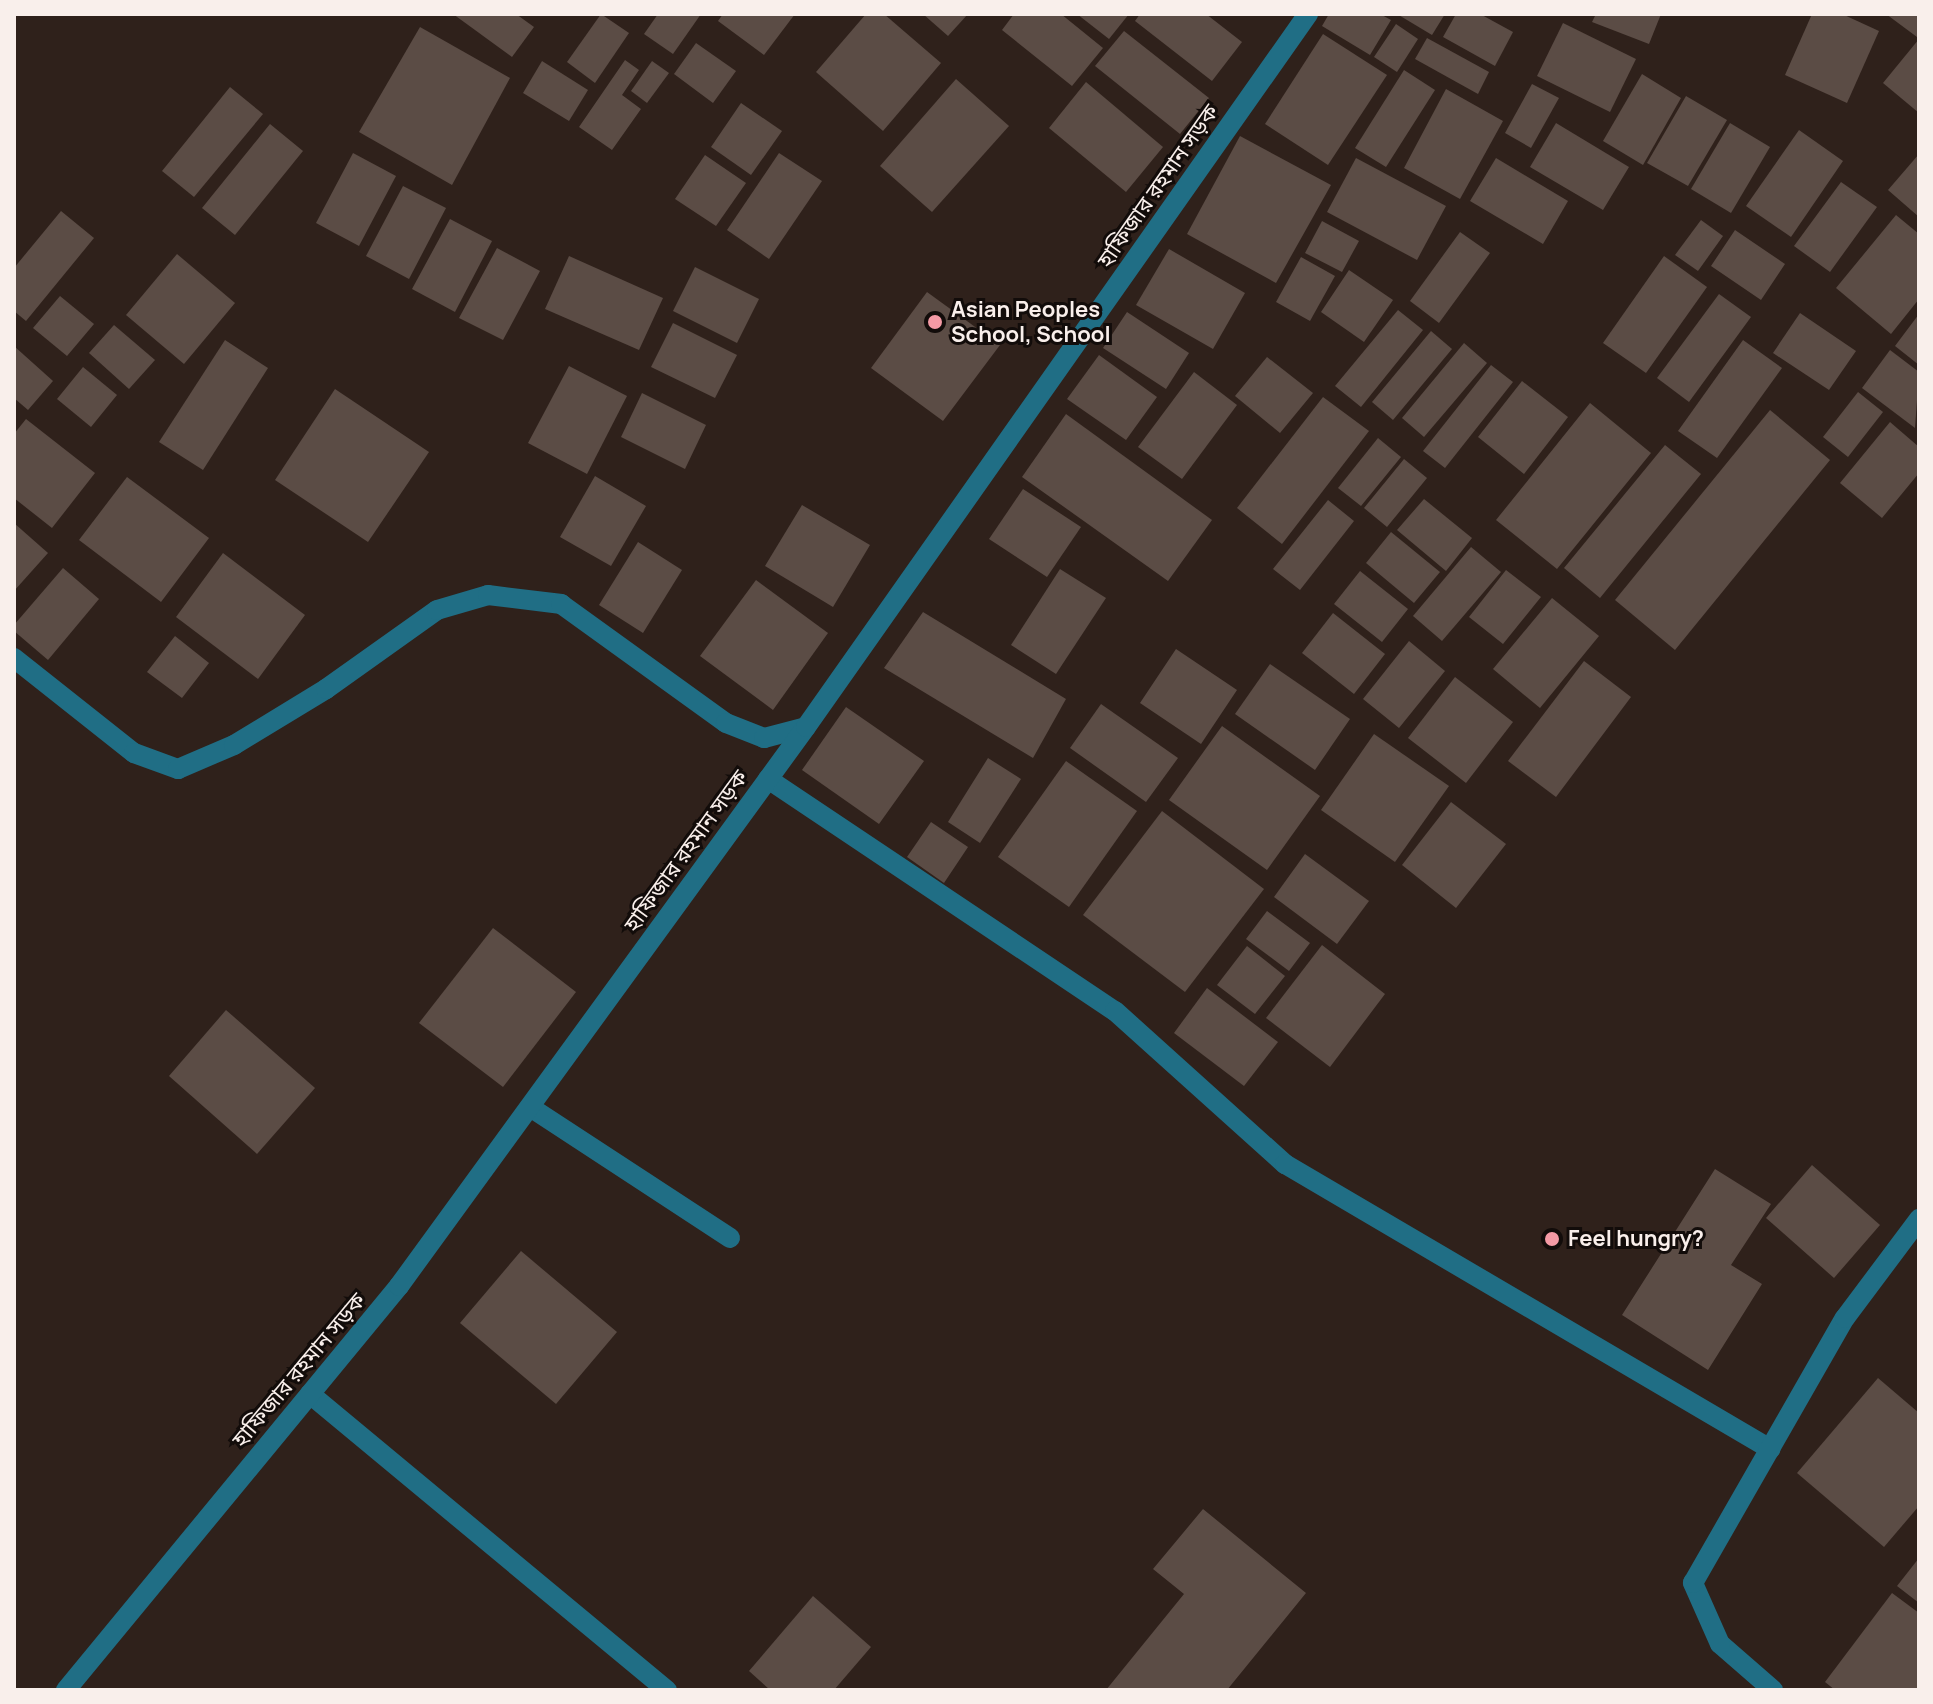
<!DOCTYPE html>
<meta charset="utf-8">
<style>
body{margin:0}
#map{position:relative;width:1933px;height:1704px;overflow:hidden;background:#2f211b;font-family:Manrope,"Noto Sans Bengali",sans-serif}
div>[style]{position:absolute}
.building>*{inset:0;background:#5b4c45}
.minor>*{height:20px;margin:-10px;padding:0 10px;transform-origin:10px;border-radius:10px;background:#206e85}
.dots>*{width:22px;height:22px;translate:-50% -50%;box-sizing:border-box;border:4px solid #120c0a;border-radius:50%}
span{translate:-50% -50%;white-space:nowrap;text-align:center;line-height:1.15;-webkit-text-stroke:6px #120c0a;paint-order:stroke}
.street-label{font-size:22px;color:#f9efeb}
.poi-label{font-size:22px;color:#f9efeb;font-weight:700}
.left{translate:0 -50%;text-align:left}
.frame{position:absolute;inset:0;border:16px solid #f9efeb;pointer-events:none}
</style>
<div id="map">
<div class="building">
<div style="clip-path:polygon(453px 14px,516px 14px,534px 27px,512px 57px)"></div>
<div style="clip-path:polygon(601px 14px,629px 33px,595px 83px,567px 62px)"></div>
<div style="clip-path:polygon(658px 14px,701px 14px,673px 54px,644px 34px)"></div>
<div style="clip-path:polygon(723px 14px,795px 14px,764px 55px,718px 21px)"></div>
<div style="clip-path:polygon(866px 14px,884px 14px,941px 63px,883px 131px,816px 72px)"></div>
<div style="clip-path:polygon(923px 14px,968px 14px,948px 36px)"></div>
<div style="clip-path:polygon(1014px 14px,1061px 14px,1103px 48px,1072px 86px,1002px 30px)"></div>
<div style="clip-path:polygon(1077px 14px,1129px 14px,1109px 39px)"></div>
<div style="clip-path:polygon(1140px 14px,1206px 14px,1242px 42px,1212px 81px,1135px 21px)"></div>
<div style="clip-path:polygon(1329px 14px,1380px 14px,1391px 20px,1370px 55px,1322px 26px)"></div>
<div style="clip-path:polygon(1397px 14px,1445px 14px,1432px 35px)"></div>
<div style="clip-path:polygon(1456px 14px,1480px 14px,1513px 32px,1495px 66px,1443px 37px)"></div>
<div style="clip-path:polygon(1596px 14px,1661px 14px,1649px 44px,1592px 22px)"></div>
<div style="clip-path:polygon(1812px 14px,1842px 14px,1879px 31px,1847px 103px,1785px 75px)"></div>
<div style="clip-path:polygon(1886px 14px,1919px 14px,1919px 34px,1917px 37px)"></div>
<div style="clip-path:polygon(1563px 23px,1636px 59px,1610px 112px,1537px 76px)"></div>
<div style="clip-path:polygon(1396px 24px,1418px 39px,1397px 72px,1374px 57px)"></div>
<div style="clip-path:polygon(420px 27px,510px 78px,452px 185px,359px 132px)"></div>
<div style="clip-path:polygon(1124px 31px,1209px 98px,1180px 134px,1095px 66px)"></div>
<div style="clip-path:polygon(1323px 34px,1387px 75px,1328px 165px,1265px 124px)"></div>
<div style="clip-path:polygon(1427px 38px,1489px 72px,1478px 94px,1415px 59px)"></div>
<div style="clip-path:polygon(1919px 39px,1919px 113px,1883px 83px)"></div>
<div style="clip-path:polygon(696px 43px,736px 71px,713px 103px,674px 74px)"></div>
<div style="clip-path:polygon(625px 60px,639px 70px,622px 95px,641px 109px,612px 150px,579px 127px)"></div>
<div style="clip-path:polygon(542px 61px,588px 90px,569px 121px,523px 93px)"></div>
<div style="clip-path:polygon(652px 61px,669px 73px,647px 103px,631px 91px)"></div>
<div style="clip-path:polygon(1404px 70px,1435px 90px,1386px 167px,1355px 148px)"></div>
<div style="clip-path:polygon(1642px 74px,1681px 98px,1643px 165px,1603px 141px)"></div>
<div style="clip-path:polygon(956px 79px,1009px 126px,932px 212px,880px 166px)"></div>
<div style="clip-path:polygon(1086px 82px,1163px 147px,1126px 192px,1049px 128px)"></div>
<div style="clip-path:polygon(1532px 84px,1559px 98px,1531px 148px,1505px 133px)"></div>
<div style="clip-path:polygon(230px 87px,263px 114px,194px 197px,162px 171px)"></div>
<div style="clip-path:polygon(1446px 89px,1503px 121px,1460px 199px,1404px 168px)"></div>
<div style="clip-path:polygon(1686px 96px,1727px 120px,1688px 186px,1647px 163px)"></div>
<div style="clip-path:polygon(741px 103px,782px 131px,751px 175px,711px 147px)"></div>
<div style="clip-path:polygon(1556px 123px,1629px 167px,1603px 210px,1530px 167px)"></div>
<div style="clip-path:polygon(1730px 123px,1770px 147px,1731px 213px,1691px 189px)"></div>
<div style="clip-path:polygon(270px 124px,303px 151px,235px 235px,202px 208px)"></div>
<div style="clip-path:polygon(1799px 130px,1843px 161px,1791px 237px,1746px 206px)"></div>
<div style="clip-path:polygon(1240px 136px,1331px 185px,1276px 283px,1187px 234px)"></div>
<div style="clip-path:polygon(353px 153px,396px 176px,359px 246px,316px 223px)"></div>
<div style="clip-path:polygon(779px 153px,822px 181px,769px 259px,727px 230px)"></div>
<div style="clip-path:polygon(1919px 154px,1919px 217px,1888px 190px)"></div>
<div style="clip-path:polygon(705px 155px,746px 183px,716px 226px,675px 199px)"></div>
<div style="clip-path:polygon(1356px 158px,1446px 206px,1417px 260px,1327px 212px)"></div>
<div style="clip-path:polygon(1496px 158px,1568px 201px,1543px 244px,1470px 201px)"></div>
<div style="clip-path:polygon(1841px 182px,1877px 207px,1830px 272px,1794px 246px)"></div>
<div style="clip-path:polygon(403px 186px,446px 208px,409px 279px,366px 256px)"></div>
<div style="clip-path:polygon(61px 211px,94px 238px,26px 321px,14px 311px,14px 268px)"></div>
<div style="clip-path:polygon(1896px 215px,1919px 234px,1919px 299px,1891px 334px,1836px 288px)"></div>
<div style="clip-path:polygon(450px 219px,492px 241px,455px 312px,412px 289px)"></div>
<div style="clip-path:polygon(1701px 220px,1723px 236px,1698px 271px,1675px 255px)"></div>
<div style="clip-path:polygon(1322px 221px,1359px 241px,1342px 272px,1305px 253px)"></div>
<div style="clip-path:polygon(1735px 230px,1785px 264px,1761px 300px,1711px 266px)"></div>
<div style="clip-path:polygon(1460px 232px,1490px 253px,1439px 323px,1410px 301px)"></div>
<div style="clip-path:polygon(497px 248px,540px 271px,503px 340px,459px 318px)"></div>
<div style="clip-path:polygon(1169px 249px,1245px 293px,1213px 349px,1136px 305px)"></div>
<div style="clip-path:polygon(177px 254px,235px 303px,184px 364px,126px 315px)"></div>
<div style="clip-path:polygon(569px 256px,663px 298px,639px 350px,545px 309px)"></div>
<div style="clip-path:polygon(1664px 256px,1707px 287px,1646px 373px,1603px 343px)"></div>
<div style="clip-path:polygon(1301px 257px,1335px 276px,1310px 321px,1276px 302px)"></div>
<div style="clip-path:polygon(695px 267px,759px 299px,737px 343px,673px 311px)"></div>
<div style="clip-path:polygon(1349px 270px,1393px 300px,1364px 342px,1321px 312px)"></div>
<div style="clip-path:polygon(927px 292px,1000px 345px,943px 421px,871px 368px)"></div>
<div style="clip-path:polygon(1719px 294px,1751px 317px,1689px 402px,1657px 378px)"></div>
<div style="clip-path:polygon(60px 296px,94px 324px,67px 356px,33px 328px)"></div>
<div style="clip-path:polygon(1398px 310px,1423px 330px,1361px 407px,1335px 386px)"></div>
<div style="clip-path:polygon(1127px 312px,1189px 353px,1166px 389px,1103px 348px)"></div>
<div style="clip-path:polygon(1800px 313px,1856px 351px,1829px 390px,1773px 353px)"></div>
<div style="clip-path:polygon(1919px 314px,1919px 365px,1895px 346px)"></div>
<div style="clip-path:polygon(673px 323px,737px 355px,715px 398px,651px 367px)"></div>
<div style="clip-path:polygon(114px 325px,155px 360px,129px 389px,89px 353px)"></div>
<div style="clip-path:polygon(1431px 331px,1452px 349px,1393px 420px,1372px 402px)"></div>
<div style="clip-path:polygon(225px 340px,268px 368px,203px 470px,159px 442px)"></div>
<div style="clip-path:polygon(1743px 340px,1782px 368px,1717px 458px,1678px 431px)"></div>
<div style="clip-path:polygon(1464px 343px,1487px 363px,1424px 437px,1402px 418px)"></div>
<div style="clip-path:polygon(14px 346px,53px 381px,28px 410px,14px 398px)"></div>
<div style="clip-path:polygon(1890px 350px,1919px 372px,1915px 428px,1862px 388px)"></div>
<div style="clip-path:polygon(1099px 355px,1157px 397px,1126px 440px,1067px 399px)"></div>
<div style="clip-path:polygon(1267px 357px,1313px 393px,1280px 433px,1235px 396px)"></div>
<div style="clip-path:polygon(1491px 365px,1513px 382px,1445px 468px,1423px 451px)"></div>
<div style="clip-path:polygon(569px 366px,627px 396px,587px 474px,528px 443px)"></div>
<div style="clip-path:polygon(83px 367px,117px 395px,91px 427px,57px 399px)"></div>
<div style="clip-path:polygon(1194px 372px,1237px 405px,1182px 479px,1138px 447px)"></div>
<div style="clip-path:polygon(1522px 381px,1568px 417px,1524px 474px,1478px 437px)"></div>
<div style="clip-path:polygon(335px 389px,429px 452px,368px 542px,275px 480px)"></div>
<div style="clip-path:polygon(1858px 392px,1883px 412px,1848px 457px,1823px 437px)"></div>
<div style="clip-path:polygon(642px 393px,706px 425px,685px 469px,621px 437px)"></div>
<div style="clip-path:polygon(1323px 397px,1369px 431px,1282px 544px,1237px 508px)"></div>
<div style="clip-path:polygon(1590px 403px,1651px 453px,1557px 569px,1496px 520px)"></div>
<div style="clip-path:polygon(1770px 410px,1830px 460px,1675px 650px,1615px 600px)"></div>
<div style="clip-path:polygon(1066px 414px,1212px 520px,1168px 581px,1022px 477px)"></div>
<div style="clip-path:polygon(26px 419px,95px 473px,52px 528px,14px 498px,14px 434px)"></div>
<div style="clip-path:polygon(1890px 422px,1919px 447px,1919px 473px,1882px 518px,1840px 483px)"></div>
<div style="clip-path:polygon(1378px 438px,1401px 457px,1361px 506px,1338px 488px)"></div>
<div style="clip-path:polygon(1665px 445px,1701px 474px,1600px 598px,1564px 568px)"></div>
<div style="clip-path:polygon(1404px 459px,1427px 478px,1387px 527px,1364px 508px)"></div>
<div style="clip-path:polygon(595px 476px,646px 506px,611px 566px,560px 537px)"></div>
<div style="clip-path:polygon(127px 477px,209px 538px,161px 602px,79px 540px)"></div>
<div style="clip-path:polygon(1023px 489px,1081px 527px,1047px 577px,989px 539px)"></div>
<div style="clip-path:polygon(1424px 499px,1472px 538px,1446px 571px,1397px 530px)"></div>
<div style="clip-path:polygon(1328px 500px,1354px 521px,1300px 590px,1273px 569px)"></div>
<div style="clip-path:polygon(802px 505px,870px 545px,833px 607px,765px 566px)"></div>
<div style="clip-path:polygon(14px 523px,48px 553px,14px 591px)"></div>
<div style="clip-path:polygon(1391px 532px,1440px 572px,1414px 603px,1366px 563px)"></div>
<div style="clip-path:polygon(638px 542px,682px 570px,643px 633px,599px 605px)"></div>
<div style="clip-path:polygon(1471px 547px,1501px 572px,1442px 641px,1413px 616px)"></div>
<div style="clip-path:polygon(223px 553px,305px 615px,258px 679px,176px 617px)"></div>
<div style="clip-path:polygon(63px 568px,99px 599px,48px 660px,14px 631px,14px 625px)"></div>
<div style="clip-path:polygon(1060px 569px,1106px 598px,1056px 674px,1011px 645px)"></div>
<div style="clip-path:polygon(1506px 570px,1541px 597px,1503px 644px,1469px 617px)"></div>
<div style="clip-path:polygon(1360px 571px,1408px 609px,1382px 642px,1334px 604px)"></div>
<div style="clip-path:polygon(756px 580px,828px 633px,773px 710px,700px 656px)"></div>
<div style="clip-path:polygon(1552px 598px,1599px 636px,1540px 708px,1493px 669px)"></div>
<div style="clip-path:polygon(923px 612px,1066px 699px,1033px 758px,884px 668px)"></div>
<div style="clip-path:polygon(1333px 613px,1385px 654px,1354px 694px,1302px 653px)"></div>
<div style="clip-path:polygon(175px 636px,209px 663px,182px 698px,147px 672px)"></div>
<div style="clip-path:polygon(1409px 641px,1445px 671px,1399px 728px,1363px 699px)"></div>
<div style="clip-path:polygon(1176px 649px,1237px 690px,1201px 744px,1140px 703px)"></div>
<div style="clip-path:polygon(1584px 661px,1631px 697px,1556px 797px,1508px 761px)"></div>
<div style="clip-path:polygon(1270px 664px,1350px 719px,1315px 770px,1235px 714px)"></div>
<div style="clip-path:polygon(1455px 677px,1513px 722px,1466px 783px,1408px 738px)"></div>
<div style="clip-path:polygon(1101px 704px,1178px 758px,1146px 802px,1070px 748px)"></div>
<div style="clip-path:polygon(846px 707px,924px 761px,879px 824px,802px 770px)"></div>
<div style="clip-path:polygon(1222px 726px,1320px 796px,1267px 870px,1169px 800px)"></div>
<div style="clip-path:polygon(1374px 734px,1449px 786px,1395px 862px,1321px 810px)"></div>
<div style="clip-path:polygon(988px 758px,1021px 779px,980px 843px,948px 822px)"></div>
<div style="clip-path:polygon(1066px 761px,1137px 811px,1069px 907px,998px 857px)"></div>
<div style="clip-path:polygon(1451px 802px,1506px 844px,1456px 908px,1402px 865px)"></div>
<div style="clip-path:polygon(1162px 811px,1264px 889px,1185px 992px,1083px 915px)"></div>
<div style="clip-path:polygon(931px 822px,968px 847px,944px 883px,907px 857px)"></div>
<div style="clip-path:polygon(1305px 854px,1369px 901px,1337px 944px,1274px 897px)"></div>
<div style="clip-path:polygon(1267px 911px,1310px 943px,1289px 971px,1246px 939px)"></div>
<div style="clip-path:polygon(493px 928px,576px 992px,503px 1087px,419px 1023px)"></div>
<div style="clip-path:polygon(1322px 945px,1385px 994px,1330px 1067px,1266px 1018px)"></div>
<div style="clip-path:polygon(1247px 946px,1285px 976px,1255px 1014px,1217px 985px)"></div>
<div style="clip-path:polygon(1207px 988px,1278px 1042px,1244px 1086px,1174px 1033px)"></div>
<div style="clip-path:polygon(226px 1010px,315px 1088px,257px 1154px,169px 1076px)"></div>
<div style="clip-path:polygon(1812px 1165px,1880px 1225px,1834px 1278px,1766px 1218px)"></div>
<div style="clip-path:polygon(1715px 1169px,1771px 1204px,1731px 1265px,1762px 1284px,1708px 1370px,1622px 1315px)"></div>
<div style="clip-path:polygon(521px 1251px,617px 1332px,556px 1404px,460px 1323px)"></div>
<div style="clip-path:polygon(1878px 1378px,1919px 1413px,1919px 1506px,1884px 1547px,1797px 1473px)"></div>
<div style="clip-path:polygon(1203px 1509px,1306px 1593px,1227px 1690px,1106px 1690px,1184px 1594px,1153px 1569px)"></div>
<div style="clip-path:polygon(1919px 1558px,1919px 1603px,1897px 1586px)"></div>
<div style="clip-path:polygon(1892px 1593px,1919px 1613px,1919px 1690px,1835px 1690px,1825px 1682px)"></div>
<div style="clip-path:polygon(813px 1596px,871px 1647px,834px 1690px,770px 1690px,749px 1671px)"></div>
</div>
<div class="minor">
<div style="left:14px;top:658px;width:153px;rotate:38.4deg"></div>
<div style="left:134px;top:753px;width:47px;rotate:20deg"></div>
<div style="left:178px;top:769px;width:61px;rotate:-23.2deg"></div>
<div style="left:234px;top:745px;width:108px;rotate:-31.3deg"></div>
<div style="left:326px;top:689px;width:136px;rotate:-35.4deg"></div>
<div style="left:437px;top:610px;width:53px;rotate:-16.4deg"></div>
<div style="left:488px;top:595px;width:74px;rotate:7deg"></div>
<div style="left:561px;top:604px;width:203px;rotate:35.8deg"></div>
<div style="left:726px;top:723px;width:41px;rotate:21.5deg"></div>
<div style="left:764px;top:738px;width:43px;rotate:-14.7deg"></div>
<div style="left:768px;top:779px;width:417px;rotate:33.8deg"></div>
<div style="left:1115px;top:1011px;width:229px;rotate:42deg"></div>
<div style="left:1285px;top:1164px;width:563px;rotate:30.44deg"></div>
<div style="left:530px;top:1107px;width:239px;rotate:33.2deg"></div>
<div style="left:310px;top:1394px;width:464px;rotate:39.7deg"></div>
<div style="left:66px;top:1690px;width:524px;rotate:-50.5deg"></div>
<div style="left:399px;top:1286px;width:691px;rotate:-53.94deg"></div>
<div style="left:806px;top:727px;width:872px;rotate:-54.85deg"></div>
<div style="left:1773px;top:1690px;width:70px;rotate:-139deg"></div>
<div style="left:1720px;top:1644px;width:67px;rotate:-113.9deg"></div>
<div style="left:1693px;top:1583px;width:305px;rotate:-60.2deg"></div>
<div style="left:1845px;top:1318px;width:124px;rotate:-53.2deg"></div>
</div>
<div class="dots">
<div style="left:935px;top:322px;background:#f49aa5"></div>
<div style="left:1552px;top:1239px;background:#f49aa5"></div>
</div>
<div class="street-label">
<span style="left:1158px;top:186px;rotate:-55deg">হাফিজার রহমান সড়ক</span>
<span style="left:686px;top:851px;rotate:-54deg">হাফিজার রহমান সড়ক</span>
<span style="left:299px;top:1370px;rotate:-50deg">হাফিজার রহমান সড়ক</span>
</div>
<div class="poi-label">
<span class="left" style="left:951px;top:322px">Asian Peoples<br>School, School</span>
<span class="left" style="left:1568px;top:1239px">Feel hungry?</span>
</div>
<div class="frame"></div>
</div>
